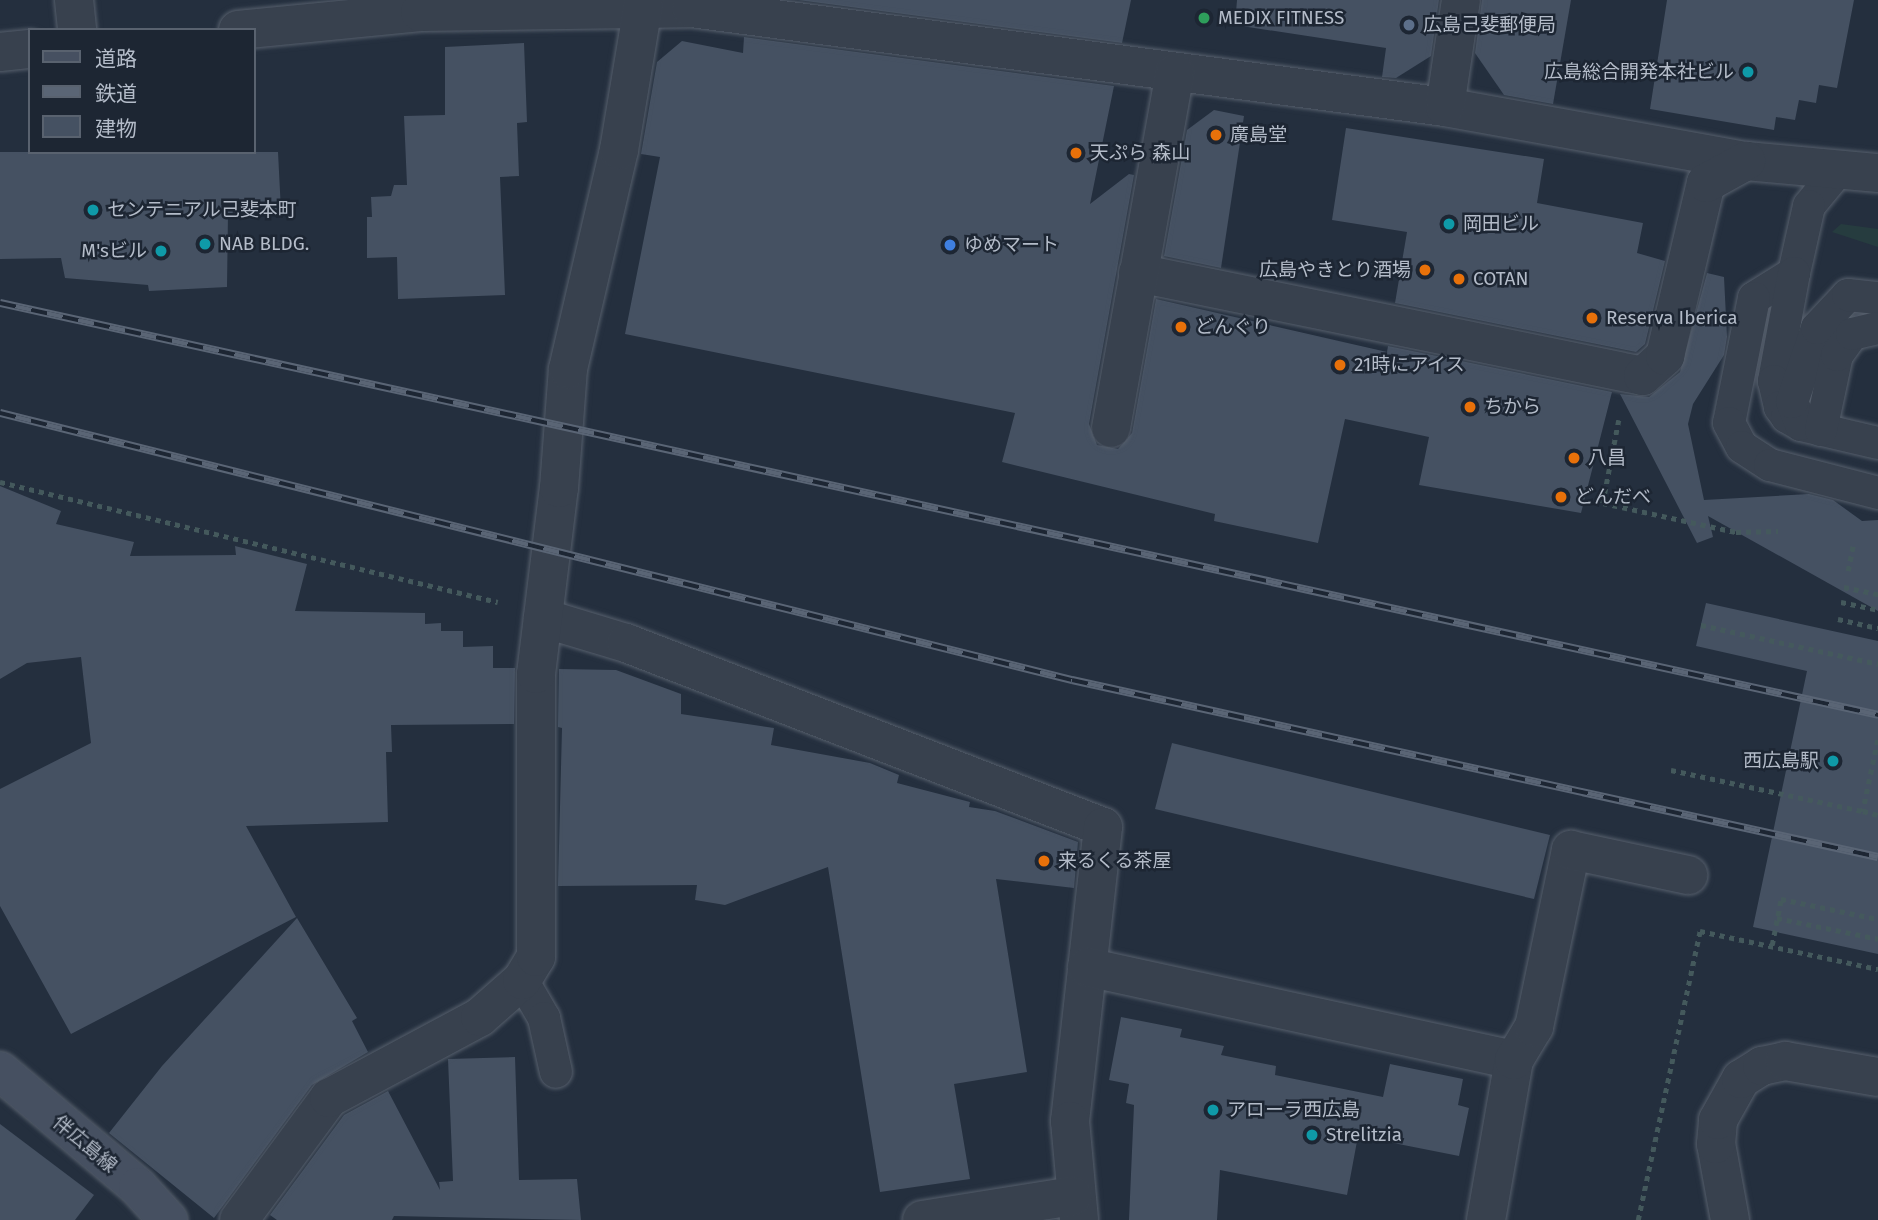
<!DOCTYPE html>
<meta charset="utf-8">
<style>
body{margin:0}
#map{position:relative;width:1878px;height:1220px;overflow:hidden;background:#242f3e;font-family:"Fira Sans","Noto Sans JP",sans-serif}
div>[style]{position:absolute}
.green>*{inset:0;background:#263c3f}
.building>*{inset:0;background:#455162}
.path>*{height:4.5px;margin-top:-2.25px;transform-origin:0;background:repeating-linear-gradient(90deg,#44595c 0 5px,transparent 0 10px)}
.roads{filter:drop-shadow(0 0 2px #565f6c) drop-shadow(0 0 2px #565f6c)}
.lane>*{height:32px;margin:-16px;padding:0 16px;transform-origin:16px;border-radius:16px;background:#38414e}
.street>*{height:38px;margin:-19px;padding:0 19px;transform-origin:19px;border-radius:19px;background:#38414e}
.secondary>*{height:38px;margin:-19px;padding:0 19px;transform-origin:19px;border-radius:19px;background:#465061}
.rail>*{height:8px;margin-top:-4px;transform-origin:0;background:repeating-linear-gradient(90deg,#1d2633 0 16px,#5a6575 0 32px);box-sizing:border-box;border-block:2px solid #5a6575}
.dots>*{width:19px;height:19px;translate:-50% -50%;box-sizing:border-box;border:4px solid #1d2633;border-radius:50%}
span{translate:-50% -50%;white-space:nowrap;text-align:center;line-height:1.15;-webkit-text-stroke:5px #1d2633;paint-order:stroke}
.poi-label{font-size:19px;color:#b4bcc9}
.left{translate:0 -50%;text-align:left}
.right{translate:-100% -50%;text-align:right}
.street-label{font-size:19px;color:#b4bcc9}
.legend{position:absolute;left:28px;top:28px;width:228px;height:126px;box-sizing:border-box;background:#1d2633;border:2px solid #59626f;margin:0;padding:9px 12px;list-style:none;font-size:21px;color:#b4bcc9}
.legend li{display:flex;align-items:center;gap:14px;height:35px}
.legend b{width:35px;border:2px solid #59626f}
</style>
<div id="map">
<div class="green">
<div style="clip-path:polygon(1841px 224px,1878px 229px,1878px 247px,1832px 232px)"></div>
</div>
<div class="building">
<div style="clip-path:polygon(798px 0,1131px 0,1122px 43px)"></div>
<div style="clip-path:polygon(1237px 0,1439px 0,1431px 56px,1396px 78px,1382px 77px,1386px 48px,1235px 25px)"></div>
<div style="clip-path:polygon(1482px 0,1571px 0,1553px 104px,1504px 95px,1475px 53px)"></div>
<div style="clip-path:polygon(1667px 0,1854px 0,1837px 88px,1819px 85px,1816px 103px,1799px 100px,1795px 120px,1776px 117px,1774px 130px,1650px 109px)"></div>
<div style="clip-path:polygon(744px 37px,1114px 86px,1090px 204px,1129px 174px,1134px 175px,1089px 424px,1097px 445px,1118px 449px,1132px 433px,1156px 299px,1387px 352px,1388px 346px,1612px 392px,1581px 513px,1419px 485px,1429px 437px,1345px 419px,1318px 543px,1214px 521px,1215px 514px,1002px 462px,1015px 413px,625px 334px,660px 157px,641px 154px,657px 62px,682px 41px,743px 53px)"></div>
<div style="clip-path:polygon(524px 43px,527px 122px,517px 123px,519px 176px,500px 177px,505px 295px,398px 299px,397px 257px,367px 258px,367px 217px,372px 217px,371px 197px,391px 196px,394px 185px,407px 185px,404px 116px,445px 115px,445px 47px)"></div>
<div style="clip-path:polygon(1214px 110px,1244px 116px,1221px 268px,1164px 256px,1187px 130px)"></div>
<div style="clip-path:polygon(1346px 128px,1544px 159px,1537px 203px,1643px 223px,1637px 253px,1665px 261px,1645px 344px,1636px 352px,1395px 303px,1407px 232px,1332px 220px)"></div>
<div style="clip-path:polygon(0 152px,278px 152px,281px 211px,228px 214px,227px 287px,149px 291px,148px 285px,65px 278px,61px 258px,0 259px)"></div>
<div style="clip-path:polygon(1707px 273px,1724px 277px,1727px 337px,1724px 355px,1693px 404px,1688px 424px,1704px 500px,1809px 494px,1833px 500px,1862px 521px,1878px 520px,1878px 611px,1708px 516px,1713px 537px,1697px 543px,1620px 394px,1649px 397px,1680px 372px)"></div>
<div style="clip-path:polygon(0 486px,61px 511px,56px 524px,134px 542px,130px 556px,236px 555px,235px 546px,307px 564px,295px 611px,425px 613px,425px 624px,441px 623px,441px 631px,463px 631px,463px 647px,493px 646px,493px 668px,515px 668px,514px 724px,391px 725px,392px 752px,386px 752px,388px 822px,246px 826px,296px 917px,71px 1034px,0 906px,0 789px,91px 743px,81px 657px,27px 663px,0 679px)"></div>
<div style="clip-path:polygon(1706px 603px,1878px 641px,1878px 954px,1753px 927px,1807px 671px,1696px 646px)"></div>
<div style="clip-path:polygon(559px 669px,616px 670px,681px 694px,681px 714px,774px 728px,771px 745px,870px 763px,899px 775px,897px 783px,970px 802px,969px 807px,995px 811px,1078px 842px,1074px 888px,996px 879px,1027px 1072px,954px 1084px,970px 1179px,880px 1192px,828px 867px,725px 905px,695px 900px,697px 885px,558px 886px,562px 728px,558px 727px)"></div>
<div style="clip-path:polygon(1172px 743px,1550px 835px,1534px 899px,1155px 809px)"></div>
<div style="clip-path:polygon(297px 918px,357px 1018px,352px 1021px,368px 1052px,312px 1085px,214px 1218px,109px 1133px,162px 1066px)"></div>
<div style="clip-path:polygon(1121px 1017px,1182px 1029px,1180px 1037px,1224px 1046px,1221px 1055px,1276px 1066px,1275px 1075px,1383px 1097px,1390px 1064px,1463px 1079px,1458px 1105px,1469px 1108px,1459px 1156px,1358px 1136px,1347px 1195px,1220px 1170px,1217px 1220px,1129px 1220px,1134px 1105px,1126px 1103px,1129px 1084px,1109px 1080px)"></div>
<div style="clip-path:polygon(515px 1057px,519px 1180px,577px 1179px,581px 1220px,394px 1216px,392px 1220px,277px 1220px,270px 1215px,344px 1115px,388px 1091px,440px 1190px,439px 1182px,453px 1181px,448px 1059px)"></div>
<div style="clip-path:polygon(0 1124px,94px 1195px,75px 1220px,0 1220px)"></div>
</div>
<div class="path">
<div style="left:1619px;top:420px;width:85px;rotate:100.9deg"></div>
<div style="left:1603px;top:503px;width:136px;rotate:12.3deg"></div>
<div style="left:1736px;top:532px;width:42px;rotate:-1.4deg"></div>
<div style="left:0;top:482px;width:512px;rotate:13.55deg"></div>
<div style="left:1848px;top:571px;width:25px;rotate:-79deg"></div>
<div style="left:1844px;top:587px;width:35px;rotate:12deg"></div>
<div style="left:1841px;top:602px;width:38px;rotate:12deg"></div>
<div style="left:1838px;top:619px;width:41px;rotate:12.7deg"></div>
<div style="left:1701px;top:625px;width:181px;rotate:12.4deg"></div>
<div style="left:1878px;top:740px;width:73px;rotate:101.9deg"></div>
<div style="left:1863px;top:811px;width:16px;rotate:15deg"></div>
<div style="left:1671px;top:770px;width:196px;rotate:12.1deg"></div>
<div style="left:1777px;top:918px;width:103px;rotate:11.7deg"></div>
<div style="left:1772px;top:945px;width:47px;rotate:-78.9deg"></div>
<div style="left:1781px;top:899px;width:99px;rotate:11.7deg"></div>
<div style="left:1638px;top:1220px;width:296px;rotate:-77.9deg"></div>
<div style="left:1700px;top:931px;width:182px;rotate:12.1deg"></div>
</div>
<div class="roads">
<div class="lane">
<div style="left:1841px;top:167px;width:50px;rotate:129.4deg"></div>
<div style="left:1809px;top:206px;width:69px;rotate:102.6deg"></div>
<div style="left:1794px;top:273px;width:47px;rotate:148deg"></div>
<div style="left:1754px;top:298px;width:127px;rotate:101.3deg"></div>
<div style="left:1729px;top:423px;width:27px;rotate:62deg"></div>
<div style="left:1742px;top:447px;width:33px;rotate:33deg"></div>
<div style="left:1770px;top:465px;width:112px;rotate:14.5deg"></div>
<div style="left:1794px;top:273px;width:110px;rotate:100.5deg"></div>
<div style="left:1774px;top:381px;width:27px;rotate:77deg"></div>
<div style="left:1780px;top:407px;width:12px;rotate:55deg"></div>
<div style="left:1787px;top:417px;width:16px;rotate:30deg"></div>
<div style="left:1801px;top:425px;width:79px;rotate:13.2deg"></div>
<div style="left:1801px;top:424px;width:24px;rotate:-112deg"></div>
<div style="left:1792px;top:402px;width:78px;rotate:-71.3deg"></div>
<div style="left:1817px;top:328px;width:45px;rotate:-46.8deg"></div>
<div style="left:1848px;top:295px;width:30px;rotate:6deg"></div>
<div style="left:1821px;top:430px;width:77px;rotate:-78deg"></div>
<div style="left:1837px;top:355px;width:26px;rotate:-54deg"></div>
<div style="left:1852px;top:334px;width:27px;rotate:-13deg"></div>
<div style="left:522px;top:980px;width:44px;rotate:59.9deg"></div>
<div style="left:544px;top:1018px;width:55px;rotate:77.5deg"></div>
</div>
<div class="street">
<div style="left:74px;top:0;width:30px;rotate:84deg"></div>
<div style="left:238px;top:30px;width:183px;rotate:-5.6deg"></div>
<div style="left:420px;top:12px;width:271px;rotate:-0.8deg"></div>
<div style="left:691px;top:8px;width:760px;rotate:7.48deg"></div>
<div style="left:1445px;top:107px;width:306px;rotate:10.2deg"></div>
<div style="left:1746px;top:161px;width:133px;rotate:5.2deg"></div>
<div style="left:0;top:52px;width:30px;rotate:-6deg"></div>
<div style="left:1445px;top:107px;width:108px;rotate:-81.5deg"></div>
<div style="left:1138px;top:273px;width:515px;rotate:11.53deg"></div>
<div style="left:1643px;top:376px;width:30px;rotate:-42deg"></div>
<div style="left:1665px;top:356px;width:178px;rotate:-76.7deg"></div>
<div style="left:1706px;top:183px;width:46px;rotate:-28.8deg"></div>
<div style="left:1111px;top:428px;width:361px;rotate:-79.8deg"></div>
<div style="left:543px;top:618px;width:87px;rotate:16.8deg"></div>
<div style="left:626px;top:643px;width:511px;rotate:21.09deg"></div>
<div style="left:1103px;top:827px;width:296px;rotate:96.4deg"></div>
<div style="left:1070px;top:1121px;width:99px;rotate:84.8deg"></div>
<div style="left:1087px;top:967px;width:437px;rotate:12.3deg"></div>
<div style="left:239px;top:1220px;width:152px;rotate:-53.6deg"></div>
<div style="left:329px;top:1098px;width:171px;rotate:-28.2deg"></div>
<div style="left:480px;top:1017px;width:56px;rotate:-41.4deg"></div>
<div style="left:522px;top:980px;width:27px;rotate:-59deg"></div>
<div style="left:536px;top:957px;width:283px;rotate:-90deg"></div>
<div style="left:536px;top:674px;width:187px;rotate:-83deg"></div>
<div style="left:559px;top:488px;width:119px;rotate:-85.7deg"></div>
<div style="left:568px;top:369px;width:225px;rotate:-76.9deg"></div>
<div style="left:619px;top:150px;width:152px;rotate:-80.5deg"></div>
<div style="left:922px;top:1220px;width:153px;rotate:-9deg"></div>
<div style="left:1486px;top:1220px;width:162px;rotate:-80.1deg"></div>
<div style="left:1514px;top:1060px;width:39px;rotate:-59deg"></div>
<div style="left:1534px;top:1027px;width:181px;rotate:-78.2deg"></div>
<div style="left:1571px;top:850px;width:120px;rotate:12.1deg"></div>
<div style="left:1730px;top:1220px;width:77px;rotate:-100.4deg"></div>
<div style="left:1716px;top:1144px;width:24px;rotate:-85deg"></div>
<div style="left:1718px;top:1120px;width:47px;rotate:-60.7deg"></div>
<div style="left:1741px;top:1079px;width:25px;rotate:-32deg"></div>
<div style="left:1762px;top:1066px;width:24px;rotate:-12deg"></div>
<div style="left:1785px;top:1061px;width:94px;rotate:9.8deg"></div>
</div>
<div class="secondary">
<div style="left:0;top:1071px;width:180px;rotate:40deg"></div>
<div style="left:138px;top:1187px;width:45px;rotate:47.7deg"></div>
</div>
</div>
<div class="rail">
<div style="left:0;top:303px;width:1923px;rotate:12.37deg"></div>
<div style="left:0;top:413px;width:1105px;rotate:13.99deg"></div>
<div style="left:1072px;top:680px;width:825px;rotate:12.39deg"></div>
</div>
<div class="dots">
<div style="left:1204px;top:18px;background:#2e9e5b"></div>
<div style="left:1409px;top:25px;background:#5c6f8a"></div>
<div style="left:1748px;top:72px;background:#0f9aa8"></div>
<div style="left:1216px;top:135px;background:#e8710a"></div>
<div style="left:1076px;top:153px;background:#e8710a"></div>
<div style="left:93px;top:210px;background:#0f9aa8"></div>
<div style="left:1449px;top:224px;background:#0f9aa8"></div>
<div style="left:205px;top:244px;background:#0f9aa8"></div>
<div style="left:950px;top:245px;background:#3f7fe0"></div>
<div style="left:161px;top:251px;background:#0f9aa8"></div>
<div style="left:1425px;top:270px;background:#e8710a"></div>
<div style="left:1459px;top:279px;background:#e8710a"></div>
<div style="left:1592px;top:318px;background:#e8710a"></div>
<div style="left:1181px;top:327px;background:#e8710a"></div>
<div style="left:1340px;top:365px;background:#e8710a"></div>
<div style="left:1470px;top:407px;background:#e8710a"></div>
<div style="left:1574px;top:458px;background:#e8710a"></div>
<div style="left:1561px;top:497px;background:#e8710a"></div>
<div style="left:1833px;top:761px;background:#0f9aa8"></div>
<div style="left:1044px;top:861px;background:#e8710a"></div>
<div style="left:1213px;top:1110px;background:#0f9aa8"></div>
<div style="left:1312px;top:1135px;background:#0f9aa8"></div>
</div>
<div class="poi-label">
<span class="left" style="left:1218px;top:18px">MEDIX FITNESS</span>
<span class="left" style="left:1423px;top:25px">広島己斐郵便局</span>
<span class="right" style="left:1734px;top:72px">広島総合開発本社ビル</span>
<span class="left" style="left:1230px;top:135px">廣島堂</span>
<span class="left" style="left:1090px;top:153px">天ぷら 森山</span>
<span class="left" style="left:107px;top:210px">センテニアル己斐本町</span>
<span class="left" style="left:1463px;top:224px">岡田ビル</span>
<span class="left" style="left:219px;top:244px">NAB BLDG.</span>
<span class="left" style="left:964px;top:245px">ゆめマート</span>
<span class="right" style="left:147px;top:251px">M'sビル</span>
<span class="right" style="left:1411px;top:270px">広島やきとり酒場</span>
<span class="left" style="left:1473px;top:279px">COTAN</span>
<span class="left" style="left:1606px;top:318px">Reserva Iberica</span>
<span class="left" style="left:1195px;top:327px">どんぐり</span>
<span class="left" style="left:1354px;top:365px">21時にアイス</span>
<span class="left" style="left:1484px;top:407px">ちから</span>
<span class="left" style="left:1588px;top:458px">八昌</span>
<span class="left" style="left:1575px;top:497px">どんだべ</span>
<span class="right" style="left:1819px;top:761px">西広島駅</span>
<span class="left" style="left:1058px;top:861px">来るくる茶屋</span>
<span class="left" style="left:1227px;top:1110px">アローラ西広島</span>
<span class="left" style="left:1326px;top:1135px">Strelitzia</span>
</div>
<div class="street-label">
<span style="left:85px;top:1144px;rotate:40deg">伴広島線</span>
</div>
<ul class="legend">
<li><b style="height:9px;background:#465061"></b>道路</li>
<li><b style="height:9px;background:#5a6575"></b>鉄道</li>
<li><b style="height:19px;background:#455162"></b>建物</li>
</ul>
</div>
